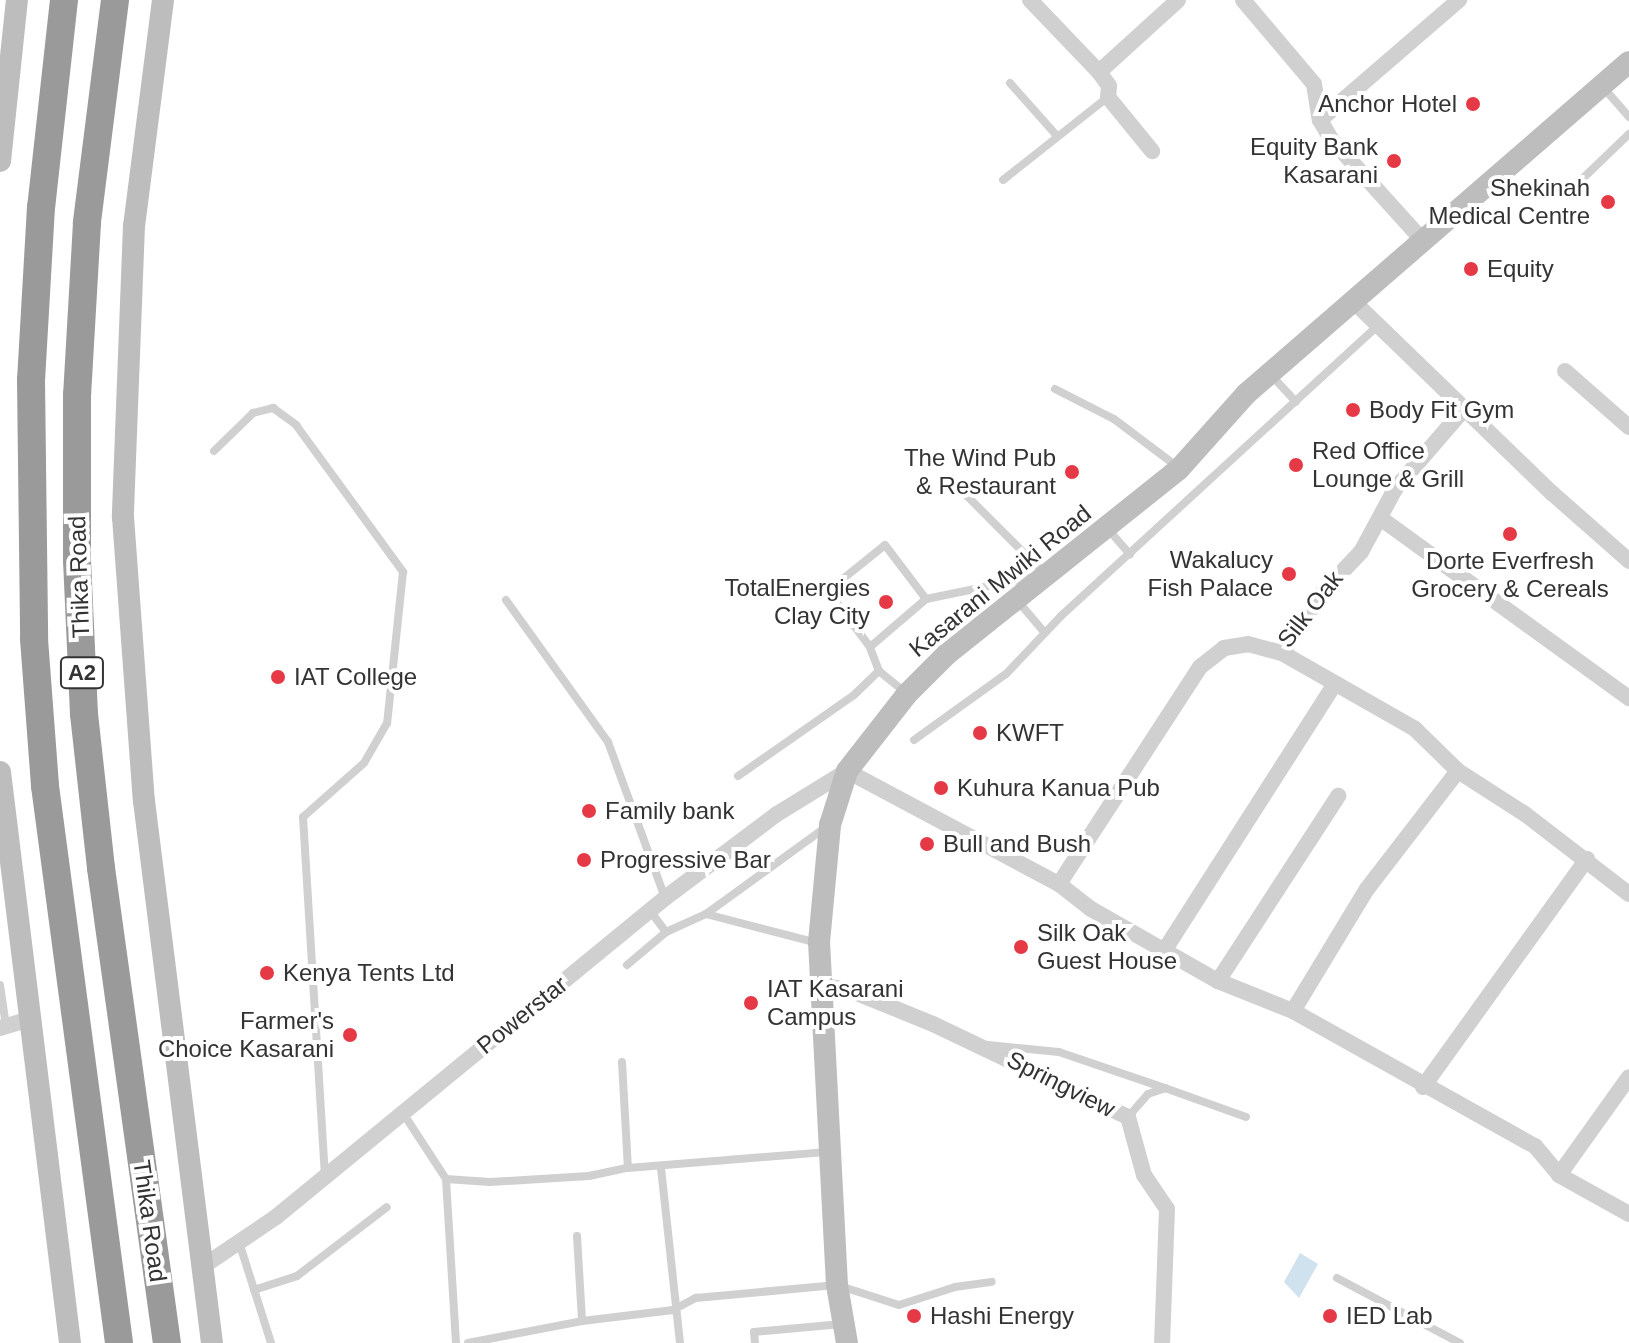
<!DOCTYPE html>
<style>
body{margin:0}
#map{position:relative;width:1629px;height:1343px;overflow:hidden;background:#fff;font-family:Helvetica,sans-serif}
div>[style]{position:absolute}
.water>*{inset:0;background:#cfe2ee}
.lane>*{height:8px;margin:-4px;padding:0 4px;transform-origin:4px;border-radius:4px;background:#d0d0d0}
.street>*{height:16px;margin:-8px;padding:0 8px;transform-origin:8px;border-radius:8px;background:#d0d0d0}
.secondary>*{height:22px;margin:-11px;padding:0 11px;transform-origin:11px;border-radius:11px;background:#bdbdbd}
.highway>*{height:28px;margin:-14px;padding:0 14px;transform-origin:14px;border-radius:14px;background:#9a9a9a}
.dots>*{width:22px;height:22px;translate:-50% -50%;box-sizing:border-box;border:4px solid #fff;border-radius:50%}
span{translate:-50% -50%;white-space:nowrap;text-align:center;line-height:1.15;-webkit-text-stroke:8px #fff;paint-order:stroke}
.shield-label span{padding:2px 6px;background:#fff;border:2px solid;border-radius:6px;-webkit-text-stroke-width:0}
.shield-label{font-size:22px;color:#333;font-weight:700}
.poi-label{font-size:24px;color:#333}
.right{translate:-100% -50%;text-align:right}
.left{translate:0 -50%;text-align:left}
.street-label{font-size:24px;color:#333}
</style>
<div id="map">
<div class="water">
<div style="clip-path:polygon(1300px 1253px,1318px 1264px,1299px 1298px,1284px 1282px)"></div>
</div>
<div class="lane">
<div style="left:1010px;top:83px;width:71px;rotate:48.4deg"></div>
<div style="left:1602px;top:86px;width:41px;rotate:48.9deg"></div>
<div style="left:1003px;top:180px;width:134px;rotate:-38.3deg"></div>
<div style="left:1575px;top:186px;width:75px;rotate:-43.9deg"></div>
<div style="left:1270px;top:374px;width:38px;rotate:47deg"></div>
<div style="left:1055px;top:389px;width:66px;rotate:27deg"></div>
<div style="left:1114px;top:419px;width:81px;rotate:37deg"></div>
<div style="left:214px;top:451px;width:54px;rotate:-44.3deg"></div>
<div style="left:253px;top:413px;width:21px;rotate:-14deg"></div>
<div style="left:273px;top:408px;width:29px;rotate:36deg"></div>
<div style="left:296px;top:425px;width:182px;rotate:53.9deg"></div>
<div style="left:403px;top:572px;width:152px;rotate:96deg"></div>
<div style="left:387px;top:723px;width:46px;rotate:119.9deg"></div>
<div style="left:364px;top:763px;width:81px;rotate:138.5deg"></div>
<div style="left:303px;top:817px;width:359px;rotate:86.5deg"></div>
<div style="left:950px;top:479px;width:136px;rotate:45deg"></div>
<div style="left:1107px;top:528px;width:35px;rotate:49deg"></div>
<div style="left:506px;top:600px;width:175px;rotate:54.3deg"></div>
<div style="left:608px;top:742px;width:166px;rotate:69.9deg"></div>
<div style="left:1017px;top:600px;width:43px;rotate:49.7deg"></div>
<div style="left:870px;top:647px;width:74px;rotate:-40.6deg"></div>
<div style="left:926px;top:599px;width:109px;rotate:-11.6deg"></div>
<div style="left:906px;top:693px;width:35px;rotate:-141deg"></div>
<div style="left:879px;top:671px;width:26px;rotate:-111deg"></div>
<div style="left:870px;top:647px;width:70px;rotate:-126.9deg"></div>
<div style="left:828px;top:591px;width:73px;rotate:-38.9deg"></div>
<div style="left:885px;top:545px;width:68px;rotate:52.8deg"></div>
<div style="left:914px;top:740px;width:113px;rotate:-35.7deg"></div>
<div style="left:1006px;top:674px;width:80px;rotate:-46.5deg"></div>
<div style="left:1061px;top:616px;width:430px;rotate:-42.5deg"></div>
<div style="left:738px;top:776px;width:141px;rotate:-34.9deg"></div>
<div style="left:854px;top:695px;width:35px;rotate:-44deg"></div>
<div style="left:706px;top:914px;width:115px;rotate:14.6deg"></div>
<div style="left:666px;top:932px;width:44px;rotate:-24.2deg"></div>
<div style="left:706px;top:914px;width:147px;rotate:-35.9deg"></div>
<div style="left:627px;top:965px;width:51px;rotate:-40.2deg"></div>
<div style="left:666px;top:932px;width:26px;rotate:-127deg"></div>
<div style="left:0;top:985px;width:41px;rotate:81.7deg"></div>
<div style="left:988px;top:1045px;width:71px;rotate:5.6deg"></div>
<div style="left:1059px;top:1052px;width:112px;rotate:18.8deg"></div>
<div style="left:622px;top:1062px;width:106px;rotate:86.8deg"></div>
<div style="left:403px;top:1113px;width:79px;rotate:56.9deg"></div>
<div style="left:1128px;top:1117px;width:30px;rotate:-49deg"></div>
<div style="left:1148px;top:1094px;width:18px;rotate:-19deg"></div>
<div style="left:1165px;top:1088px;width:86px;rotate:19.7deg"></div>
<div style="left:661px;top:1168px;width:176px;rotate:83.8deg"></div>
<div style="left:577px;top:1236px;width:85px;rotate:86.6deg"></div>
<div style="left:582px;top:1321px;width:92px;rotate:-6.9deg"></div>
<div style="left:673px;top:1310px;width:26px;rotate:-28deg"></div>
<div style="left:696px;top:1298px;width:142px;rotate:-5.3deg"></div>
<div style="left:837px;top:1285px;width:65px;rotate:17.9deg"></div>
<div style="left:899px;top:1305px;width:59px;rotate:-17.8deg"></div>
<div style="left:955px;top:1287px;width:37px;rotate:-8deg"></div>
<div style="left:239px;top:1242px;width:106px;rotate:72.4deg"></div>
<div style="left:1337px;top:1278px;width:139px;rotate:27.9deg"></div>
<div style="left:254px;top:1290px;width:45px;rotate:-18deg"></div>
<div style="left:297px;top:1276px;width:113px;rotate:-37.5deg"></div>
<div style="left:456px;top:1343px;width:164px;rotate:-93.5deg"></div>
<div style="left:446px;top:1179px;width:44px;rotate:3.9deg"></div>
<div style="left:490px;top:1182px;width:99px;rotate:-3.5deg"></div>
<div style="left:589px;top:1176px;width:40px;rotate:-12deg"></div>
<div style="left:628px;top:1168px;width:201px;rotate:-4.6deg"></div>
<div style="left:468px;top:1343px;width:116px;rotate:-10.9deg"></div>
<div style="left:755px;top:1343px;width:11px;rotate:-95deg"></div>
<div style="left:754px;top:1332px;width:88px;rotate:-5.2deg"></div>
</div>
<div class="street">
<div style="left:1030px;top:0;width:100px;rotate:46.2deg"></div>
<div style="left:1099px;top:72px;width:17px;rotate:54deg"></div>
<div style="left:1109px;top:86px;width:11px;rotate:95deg"></div>
<div style="left:1108px;top:97px;width:70px;rotate:50.8deg"></div>
<div style="left:1243px;top:0;width:110px;rotate:49.8deg"></div>
<div style="left:1314px;top:84px;width:36px;rotate:81deg"></div>
<div style="left:1320px;top:120px;width:22px;rotate:60deg"></div>
<div style="left:1331px;top:139px;width:139px;rotate:47.9deg"></div>
<div style="left:1099px;top:72px;width:107px;rotate:-42.3deg"></div>
<div style="left:1320px;top:120px;width:184px;rotate:-40.8deg"></div>
<div style="left:1353px;top:301px;width:277px;rotate:44deg"></div>
<div style="left:1552px;top:493px;width:103px;rotate:41.4deg"></div>
<div style="left:1565px;top:371px;width:85px;rotate:41.2deg"></div>
<div style="left:1383px;top:520px;width:304px;rotate:35.9deg"></div>
<div style="left:1282px;top:653px;width:153px;rotate:29.7deg"></div>
<div style="left:1415px;top:729px;width:60px;rotate:44.3deg"></div>
<div style="left:1458px;top:771px;width:80px;rotate:32.7deg"></div>
<div style="left:1525px;top:814px;width:131px;rotate:37.6deg"></div>
<div style="left:1059px;top:884px;width:259px;rotate:-57deg"></div>
<div style="left:1200px;top:667px;width:31px;rotate:-38deg"></div>
<div style="left:1224px;top:648px;width:24px;rotate:-9deg"></div>
<div style="left:1248px;top:644px;width:35px;rotate:15deg"></div>
<div style="left:1282px;top:653px;width:73px;rotate:-56.1deg"></div>
<div style="left:1323px;top:592px;width:55px;rotate:-46.5deg"></div>
<div style="left:1361px;top:552px;width:72px;rotate:-61.6deg"></div>
<div style="left:1395px;top:489px;width:106px;rotate:-49.2deg"></div>
<div style="left:1164px;top:951px;width:313px;rotate:-57.4deg"></div>
<div style="left:1218px;top:981px;width:221px;rotate:-57deg"></div>
<div style="left:819px;top:985px;width:34px;rotate:10deg"></div>
<div style="left:852px;top:991px;width:87px;rotate:22.2deg"></div>
<div style="left:933px;top:1024px;width:216px;rotate:25.5deg"></div>
<div style="left:1128px;top:1117px;width:60px;rotate:74.6deg"></div>
<div style="left:1144px;top:1175px;width:41px;rotate:55.9deg"></div>
<div style="left:1167px;top:1209px;width:134px;rotate:92.1deg"></div>
<div style="left:1293px;top:1011px;width:143px;rotate:-58.8deg"></div>
<div style="left:1367px;top:889px;width:149px;rotate:-52.4deg"></div>
<div style="left:0;top:1028px;width:28px;rotate:-17deg"></div>
<div style="left:1423px;top:1087px;width:281px;rotate:-54.3deg"></div>
<div style="left:1559px;top:1175px;width:120px;rotate:-54.5deg"></div>
<div style="left:202px;top:1267px;width:89px;rotate:-34deg"></div>
<div style="left:276px;top:1217px;width:503px;rotate:-39.35deg"></div>
<div style="left:665px;top:898px;width:140px;rotate:-36.9deg"></div>
<div style="left:777px;top:814px;width:82px;rotate:-31.6deg"></div>
<div style="left:847px;top:771px;width:240px;rotate:28.1deg"></div>
<div style="left:1059px;top:884px;width:41px;rotate:38deg"></div>
<div style="left:1091px;top:909px;width:146px;rotate:29.6deg"></div>
<div style="left:1218px;top:981px;width:81px;rotate:21.8deg"></div>
<div style="left:1293px;top:1011px;width:277px;rotate:29.2deg"></div>
<div style="left:1535px;top:1146px;width:38px;rotate:50deg"></div>
<div style="left:1559px;top:1175px;width:80px;rotate:29.1deg"></div>
</div>
<div class="secondary">
<div style="left:163px;top:0;width:227px;rotate:97.3deg"></div>
<div style="left:134px;top:225px;width:292px;rotate:92.2deg"></div>
<div style="left:123px;top:517px;width:285px;rotate:85.8deg"></div>
<div style="left:144px;top:801px;width:546px;rotate:82.85deg"></div>
<div style="left:0;top:161px;width:162px;rotate:-84deg"></div>
<div style="left:0;top:772px;width:575px;rotate:83.01deg"></div>
<div style="left:847px;top:1343px;width:59px;rotate:-99.8deg"></div>
<div style="left:837px;top:1285px;width:343px;rotate:-93deg"></div>
<div style="left:819px;top:942px;width:118px;rotate:-84.6deg"></div>
<div style="left:830px;top:825px;width:57px;rotate:-72.5deg"></div>
<div style="left:847px;top:771px;width:98px;rotate:-52.1deg"></div>
<div style="left:907px;top:694px;width:55px;rotate:-45deg"></div>
<div style="left:946px;top:655px;width:298px;rotate:-38.6deg"></div>
<div style="left:1179px;top:469px;width:101px;rotate:-48.2deg"></div>
<div style="left:1246px;top:394px;width:507px;rotate:-40.92deg"></div>
</div>
<div class="highway">
<div style="left:64px;top:0;width:208px;rotate:96.3deg"></div>
<div style="left:41px;top:207px;width:173px;rotate:93.3deg"></div>
<div style="left:31px;top:380px;width:259px;rotate:89.3deg"></div>
<div style="left:34px;top:639px;width:147px;rotate:85.7deg"></div>
<div style="left:45px;top:786px;width:562px;rotate:82.43deg"></div>
<div style="left:115px;top:0;width:225px;rotate:97.2deg"></div>
<div style="left:87px;top:223px;width:172px;rotate:93.3deg"></div>
<div style="left:77px;top:395px;width:165px;rotate:90deg"></div>
<div style="left:77px;top:560px;width:154px;rotate:87.4deg"></div>
<div style="left:84px;top:714px;width:155px;rotate:83.7deg"></div>
<div style="left:101px;top:868px;width:480px;rotate:82.1deg"></div>
</div>
<div class="dots">
<div style="left:1473px;top:104px;background:#e63946"></div>
<div style="left:1394px;top:161px;background:#e63946"></div>
<div style="left:1608px;top:202px;background:#e63946"></div>
<div style="left:1471px;top:269px;background:#e63946"></div>
<div style="left:1353px;top:410px;background:#e63946"></div>
<div style="left:1296px;top:465px;background:#e63946"></div>
<div style="left:1072px;top:472px;background:#e63946"></div>
<div style="left:1510px;top:534px;background:#e63946"></div>
<div style="left:1289px;top:574px;background:#e63946"></div>
<div style="left:886px;top:602px;background:#e63946"></div>
<div style="left:278px;top:677px;background:#e63946"></div>
<div style="left:980px;top:733px;background:#e63946"></div>
<div style="left:941px;top:788px;background:#e63946"></div>
<div style="left:589px;top:811px;background:#e63946"></div>
<div style="left:927px;top:844px;background:#e63946"></div>
<div style="left:584px;top:860px;background:#e63946"></div>
<div style="left:1021px;top:947px;background:#e63946"></div>
<div style="left:267px;top:973px;background:#e63946"></div>
<div style="left:751px;top:1003px;background:#e63946"></div>
<div style="left:350px;top:1035px;background:#e63946"></div>
<div style="left:914px;top:1316px;background:#e63946"></div>
<div style="left:1330px;top:1316px;background:#e63946"></div>
</div>
<div class="shield-label">
<span style="left:82px;top:673px">A2</span>
</div>
<div class="poi-label">
<span class="right" style="left:1457px;top:104px">Anchor Hotel</span>
<span class="right" style="left:1378px;top:161px">Equity Bank<br>Kasarani</span>
<span class="right" style="left:1590px;top:202px">Shekinah<br>Medical Centre</span>
<span class="left" style="left:1487px;top:269px">Equity</span>
<span class="left" style="left:1369px;top:410px">Body Fit Gym</span>
<span class="left" style="left:1312px;top:465px">Red Office<br>Lounge &amp; Grill</span>
<span class="right" style="left:1056px;top:472px">The Wind Pub<br>&amp; Restaurant</span>
<span class="right" style="left:1273px;top:574px">Wakalucy<br>Fish Palace</span>
<span style="left:1510px;top:575px">Dorte Everfresh<br>Grocery &amp; Cereals</span>
<span class="right" style="left:870px;top:602px">TotalEnergies<br>Clay City</span>
<span class="left" style="left:294px;top:677px">IAT College</span>
<span class="left" style="left:996px;top:733px">KWFT</span>
<span class="left" style="left:957px;top:788px">Kuhura Kanua Pub</span>
<span class="left" style="left:605px;top:811px">Family bank</span>
<span class="left" style="left:943px;top:844px">Bull and Bush</span>
<span class="left" style="left:600px;top:860px">Progressive Bar</span>
<span class="left" style="left:1037px;top:947px">Silk Oak<br>Guest House</span>
<span class="left" style="left:283px;top:973px">Kenya Tents Ltd</span>
<span class="left" style="left:767px;top:1003px">IAT Kasarani<br>Campus</span>
<span class="right" style="left:334px;top:1035px">Farmer's<br>Choice Kasarani</span>
<span class="left" style="left:930px;top:1316px">Hashi Energy</span>
<span class="left" style="left:1346px;top:1316px">IED Lab</span>
</div>
<div class="street-label">
<span style="left:79px;top:577px;rotate:-92deg">Thika Road</span>
<span style="left:1000px;top:581px;rotate:-39deg">Kasarani Mwiki Road</span>
<span style="left:1310px;top:609px;rotate:-52deg">Silk Oak</span>
<span style="left:522px;top:1015px;rotate:-39deg">Powerstar</span>
<span style="left:1061px;top:1084px;rotate:27deg">Springview</span>
<span style="left:150px;top:1221px;rotate:82deg">Thika Road</span>
</div>
</div>
